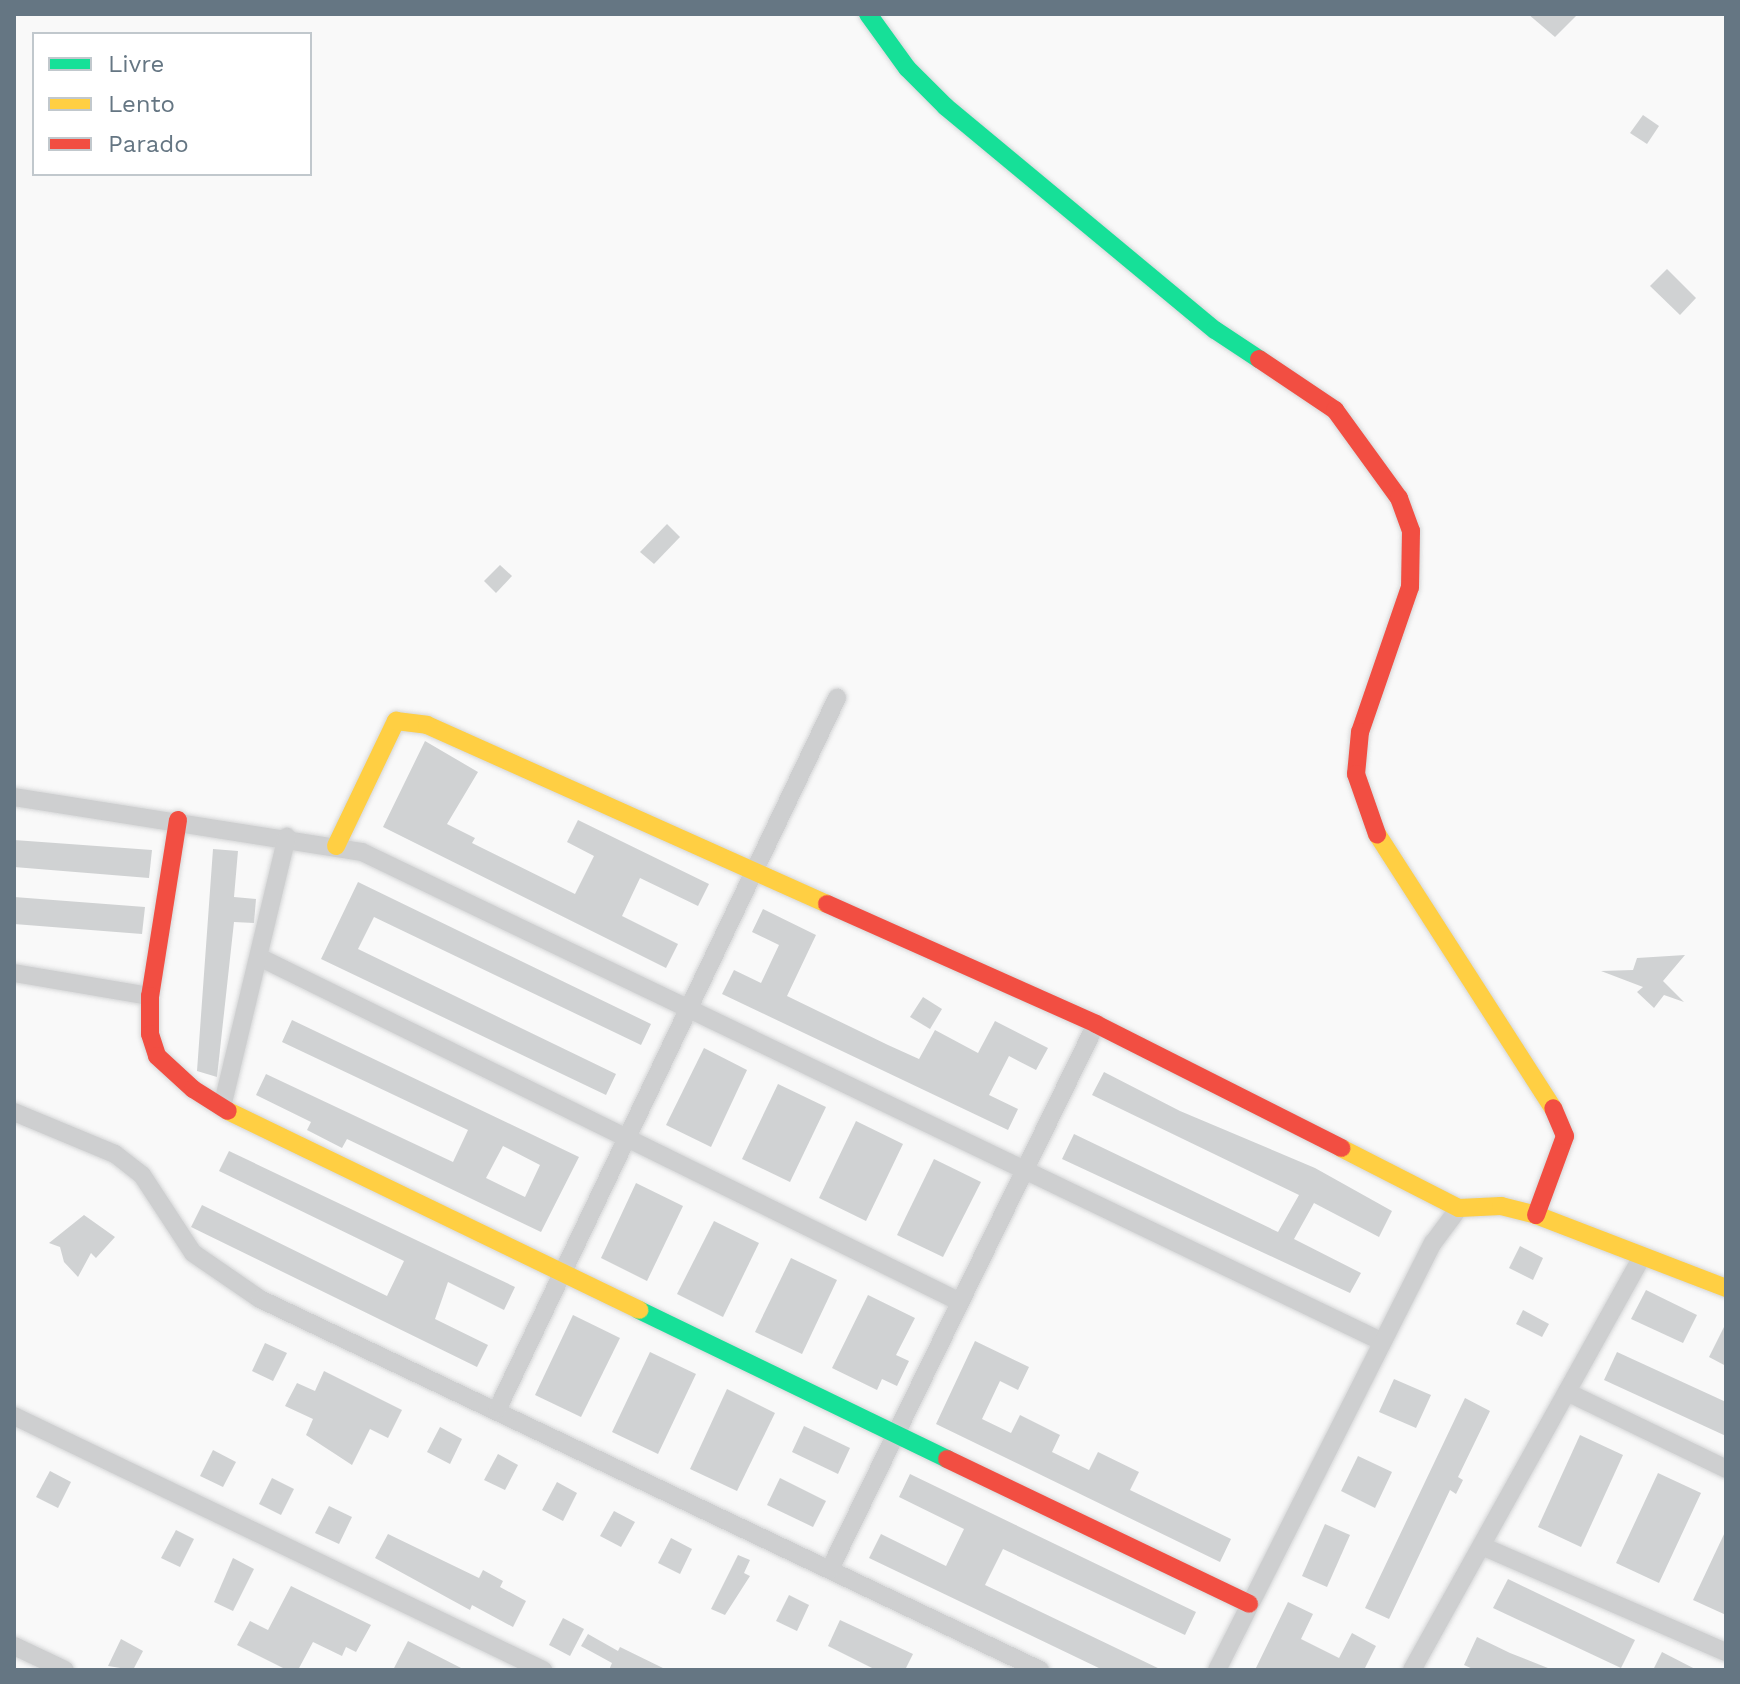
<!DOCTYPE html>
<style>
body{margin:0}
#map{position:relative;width:1740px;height:1684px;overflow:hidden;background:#f9f9f9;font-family:"Work Sans",sans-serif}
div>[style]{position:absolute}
.building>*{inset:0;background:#d0d2d3}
.roads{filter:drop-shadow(0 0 2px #d5d6d7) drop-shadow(0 0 2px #d5d6d7)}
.street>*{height:18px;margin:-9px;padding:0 9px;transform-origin:9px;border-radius:9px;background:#cecfd0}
.fast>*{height:18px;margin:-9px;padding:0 9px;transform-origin:9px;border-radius:9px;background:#16e098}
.slow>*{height:18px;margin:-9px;padding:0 9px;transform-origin:9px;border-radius:9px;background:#ffcf43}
.jam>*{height:18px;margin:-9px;padding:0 9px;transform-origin:9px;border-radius:9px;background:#f24e42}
span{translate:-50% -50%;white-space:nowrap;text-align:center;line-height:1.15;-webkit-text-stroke:8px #fff;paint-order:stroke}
.frame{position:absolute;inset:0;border:16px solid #657683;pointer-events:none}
.legend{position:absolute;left:32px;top:32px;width:280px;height:144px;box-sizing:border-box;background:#fff;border:2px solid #c1c8cd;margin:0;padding:10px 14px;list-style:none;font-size:24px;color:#657683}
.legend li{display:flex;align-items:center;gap:16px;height:40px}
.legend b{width:40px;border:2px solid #c1c8cd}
</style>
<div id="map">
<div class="building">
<div style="clip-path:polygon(1528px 14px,1578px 14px,1555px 37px)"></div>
<div style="clip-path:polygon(1643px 115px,1659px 126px,1647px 144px,1630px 133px)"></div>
<div style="clip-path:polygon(1667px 269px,1696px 298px,1680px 315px,1650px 286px)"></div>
<div style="clip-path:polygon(667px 524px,680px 537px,654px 564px,640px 552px)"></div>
<div style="clip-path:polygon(500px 565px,512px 576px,496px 593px,484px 581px)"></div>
<div style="clip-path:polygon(425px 741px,478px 772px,447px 824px,475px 838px,472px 843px,575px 894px,594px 856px,567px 842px,578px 820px,709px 884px,698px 906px,640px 878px,622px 916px,678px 944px,666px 968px,383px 827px)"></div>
<div style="clip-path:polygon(14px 840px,152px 850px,149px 878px,14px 867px)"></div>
<div style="clip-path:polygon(213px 849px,238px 851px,234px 897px,256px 899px,254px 923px,234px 922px,217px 1077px,197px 1071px)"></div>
<div style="clip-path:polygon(358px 882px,651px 1024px,641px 1045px,374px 917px,358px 949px,616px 1074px,606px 1095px,321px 959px)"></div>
<div style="clip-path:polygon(14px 897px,145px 907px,142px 934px,14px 924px)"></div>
<div style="clip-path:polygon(763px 909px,816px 935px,787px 996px,888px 1045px,919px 1059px,935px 1030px,978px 1053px,995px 1021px,1048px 1048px,1036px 1070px,1009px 1056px,989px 1095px,1018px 1109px,1008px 1130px,722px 994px,734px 970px,761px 983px,779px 945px,752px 932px)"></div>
<div style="clip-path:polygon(1685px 955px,1663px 981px,1684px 1002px,1664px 995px,1654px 1008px,1637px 992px,1643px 987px,1601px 971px,1633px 970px,1637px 958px)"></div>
<div style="clip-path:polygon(923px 997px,942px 1009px,930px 1029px,910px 1017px)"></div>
<div style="clip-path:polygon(evenodd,292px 1020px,579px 1157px,541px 1232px,347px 1139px,342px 1148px,307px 1130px,311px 1122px,256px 1095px,266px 1074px,453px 1162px,468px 1130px,282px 1042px,292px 1020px,503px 1146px,540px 1165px,525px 1197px,486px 1178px,503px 1146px)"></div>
<div style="clip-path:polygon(704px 1048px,747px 1070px,711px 1147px,666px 1125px)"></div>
<div style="clip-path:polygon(1104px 1072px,1180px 1111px,1315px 1168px,1392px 1211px,1379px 1237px,1314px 1203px,1294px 1239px,1361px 1273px,1350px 1293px,1062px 1159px,1074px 1134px,1278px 1232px,1299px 1195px,1092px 1095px)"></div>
<div style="clip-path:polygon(778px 1084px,826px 1107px,790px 1182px,742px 1159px)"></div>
<div style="clip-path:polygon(856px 1121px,903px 1144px,866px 1221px,819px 1198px)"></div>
<div style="clip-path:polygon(229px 1151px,515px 1287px,504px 1310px,448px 1282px,435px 1319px,488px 1345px,477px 1367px,191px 1227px,202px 1205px,387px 1296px,404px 1261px,219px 1171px)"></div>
<div style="clip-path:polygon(934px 1159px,981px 1182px,943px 1257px,897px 1235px)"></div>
<div style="clip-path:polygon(636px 1183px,683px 1206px,647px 1281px,601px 1258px)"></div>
<div style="clip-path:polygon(84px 1215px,115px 1237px,96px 1258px,91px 1253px,78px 1277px,64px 1262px,60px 1247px,49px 1243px)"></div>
<div style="clip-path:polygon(714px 1221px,759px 1243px,723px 1317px,677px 1294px)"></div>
<div style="clip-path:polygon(1520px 1246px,1543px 1258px,1533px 1280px,1509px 1268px)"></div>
<div style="clip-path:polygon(791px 1258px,837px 1280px,802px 1354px,755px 1332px)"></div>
<div style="clip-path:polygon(1646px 1290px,1697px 1315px,1683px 1343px,1631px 1319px)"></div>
<div style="clip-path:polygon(868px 1295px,915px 1318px,896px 1355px,909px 1361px,897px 1386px,882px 1379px,877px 1390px,832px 1368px)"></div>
<div style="clip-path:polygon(1523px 1310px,1549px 1324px,1542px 1337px,1516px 1324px)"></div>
<div style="clip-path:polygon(573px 1315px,620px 1338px,581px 1417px,535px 1395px)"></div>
<div style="clip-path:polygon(1726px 1323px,1726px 1366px,1709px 1357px)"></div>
<div style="clip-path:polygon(975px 1341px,1029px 1367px,1018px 1390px,1000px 1381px,982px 1419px,1011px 1433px,1020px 1415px,1060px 1435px,1052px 1452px,1089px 1470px,1098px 1452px,1139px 1472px,1130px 1490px,1231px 1539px,1220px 1562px,936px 1424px)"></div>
<div style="clip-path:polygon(265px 1343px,287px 1353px,273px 1381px,252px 1371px)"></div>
<div style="clip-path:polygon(650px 1352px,696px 1374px,658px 1454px,612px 1432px)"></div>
<div style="clip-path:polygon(1617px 1352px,1726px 1402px,1726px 1436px,1604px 1380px)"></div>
<div style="clip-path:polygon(324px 1371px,402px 1410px,388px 1438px,370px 1429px,352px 1465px,306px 1435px,313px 1419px,285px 1406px,297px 1383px,315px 1391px)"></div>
<div style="clip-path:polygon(1394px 1379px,1431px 1395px,1416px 1428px,1379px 1412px)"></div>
<div style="clip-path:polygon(727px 1389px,775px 1413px,737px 1491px,690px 1469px)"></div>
<div style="clip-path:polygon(1465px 1398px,1490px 1411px,1458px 1477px,1463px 1480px,1456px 1494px,1450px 1490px,1389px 1619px,1365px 1608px)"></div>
<div style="clip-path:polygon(804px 1426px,850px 1448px,838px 1474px,792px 1452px)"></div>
<div style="clip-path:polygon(440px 1427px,462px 1439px,450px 1464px,427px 1452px)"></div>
<div style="clip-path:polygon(1580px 1435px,1623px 1455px,1581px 1547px,1538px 1527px)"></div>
<div style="clip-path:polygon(213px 1450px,236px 1462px,223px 1487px,200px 1476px)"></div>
<div style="clip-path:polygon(498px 1454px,518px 1465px,505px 1490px,484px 1480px)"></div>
<div style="clip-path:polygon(1358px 1456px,1392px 1472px,1375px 1508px,1341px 1491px)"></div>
<div style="clip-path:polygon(50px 1471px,71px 1482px,58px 1508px,36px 1497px)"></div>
<div style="clip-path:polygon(1658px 1473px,1701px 1493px,1659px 1583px,1616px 1563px)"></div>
<div style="clip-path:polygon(910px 1474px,1196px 1612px,1185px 1635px,1003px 1549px,985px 1585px,1162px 1670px,1103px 1670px,869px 1558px,881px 1534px,946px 1566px,964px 1529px,899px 1497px)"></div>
<div style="clip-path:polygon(272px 1478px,294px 1489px,281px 1515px,259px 1504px)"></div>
<div style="clip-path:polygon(780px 1478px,826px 1501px,813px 1527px,767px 1505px)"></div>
<div style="clip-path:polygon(557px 1482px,577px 1493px,563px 1521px,542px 1510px)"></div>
<div style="clip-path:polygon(329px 1506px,352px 1517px,339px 1544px,315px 1533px)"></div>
<div style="clip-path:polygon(614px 1511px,635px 1522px,621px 1547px,600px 1536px)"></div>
<div style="clip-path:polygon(1325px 1524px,1350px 1535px,1327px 1587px,1302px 1576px)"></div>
<div style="clip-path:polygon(176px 1530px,194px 1539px,180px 1567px,161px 1558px)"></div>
<div style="clip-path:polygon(1726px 1530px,1726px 1615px,1693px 1600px)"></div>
<div style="clip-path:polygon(388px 1534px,479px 1578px,483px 1570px,503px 1581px,500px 1587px,526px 1601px,513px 1627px,472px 1605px,470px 1610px,375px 1558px)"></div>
<div style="clip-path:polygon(671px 1538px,692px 1549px,680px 1574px,658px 1563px)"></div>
<div style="clip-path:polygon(738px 1555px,750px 1560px,744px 1573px,750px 1576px,725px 1615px,711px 1609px)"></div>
<div style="clip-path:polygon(233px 1558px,254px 1569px,233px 1611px,214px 1602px)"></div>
<div style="clip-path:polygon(1508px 1579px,1635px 1640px,1621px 1668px,1493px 1608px)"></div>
<div style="clip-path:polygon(291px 1586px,371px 1625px,356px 1652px,346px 1647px,342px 1656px,313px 1642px,298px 1670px,287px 1670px,237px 1645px,250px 1621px,268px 1630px)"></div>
<div style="clip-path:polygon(789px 1595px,809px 1605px,797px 1631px,776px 1621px)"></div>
<div style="clip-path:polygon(1288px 1602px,1313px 1614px,1301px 1639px,1339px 1658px,1352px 1633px,1376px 1646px,1364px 1670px,1255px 1670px)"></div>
<div style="clip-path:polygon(563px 1618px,584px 1629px,570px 1656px,549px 1645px)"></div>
<div style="clip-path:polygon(840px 1620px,913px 1654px,905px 1670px,876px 1670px,828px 1646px)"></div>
<div style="clip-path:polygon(588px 1634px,618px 1651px,620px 1647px,667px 1670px,609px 1670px,612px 1663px,581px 1646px)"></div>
<div style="clip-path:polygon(1477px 1637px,1510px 1653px,1553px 1670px,1475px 1670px,1464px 1665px)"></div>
<div style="clip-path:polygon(121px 1639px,143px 1651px,133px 1670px,108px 1666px)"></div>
<div style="clip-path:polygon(408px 1641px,465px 1670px,393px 1670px)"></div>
<div style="clip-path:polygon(1662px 1652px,1697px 1670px,1653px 1670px)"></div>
</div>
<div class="roads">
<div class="street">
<div style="left:14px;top:797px;width:352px;rotate:9deg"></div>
<div style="left:362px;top:852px;width:1132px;rotate:25.64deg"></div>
<div style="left:261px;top:958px;width:779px;rotate:26.2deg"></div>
<div style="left:14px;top:973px;width:138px;rotate:9.6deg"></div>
<div style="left:222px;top:1107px;width:278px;rotate:-76.5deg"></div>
<div style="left:14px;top:1112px;width:109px;rotate:22.6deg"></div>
<div style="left:115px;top:1154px;width:34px;rotate:38deg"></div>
<div style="left:142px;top:1175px;width:93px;rotate:56.8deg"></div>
<div style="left:193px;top:1253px;width:81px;rotate:34.5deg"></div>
<div style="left:260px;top:1299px;width:864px;rotate:25.44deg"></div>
<div style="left:1567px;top:1392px;width:177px;rotate:25.8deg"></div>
<div style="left:498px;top:1408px;width:787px;rotate:-64.48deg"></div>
<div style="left:14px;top:1416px;width:587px;rotate:25.65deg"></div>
<div style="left:1482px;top:1546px;width:266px;rotate:23.5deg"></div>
<div style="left:830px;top:1569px;width:606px;rotate:-63.98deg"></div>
<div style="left:14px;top:1646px;width:56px;rotate:25.2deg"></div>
<div style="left:1217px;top:1670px;width:479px;rotate:-63.2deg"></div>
<div style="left:1433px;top:1243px;width:44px;rotate:-53.4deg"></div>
<div style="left:1412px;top:1670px;width:473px;rotate:-60.9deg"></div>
</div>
<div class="fast">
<div style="left:868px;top:14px;width:67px;rotate:54.2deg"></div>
<div style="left:907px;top:68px;width:55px;rotate:45deg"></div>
<div style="left:946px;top:107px;width:349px;rotate:39.7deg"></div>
<div style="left:1215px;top:330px;width:53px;rotate:33.4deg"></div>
<div style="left:639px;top:1310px;width:342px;rotate:25.8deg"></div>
</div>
<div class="slow">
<div style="left:1377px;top:834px;width:326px;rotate:57.3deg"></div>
<div style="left:336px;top:846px;width:139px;rotate:-64.4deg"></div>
<div style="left:396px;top:721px;width:31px;rotate:7deg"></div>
<div style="left:427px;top:725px;width:438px;rotate:24.1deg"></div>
<div style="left:228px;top:1111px;width:457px;rotate:25.8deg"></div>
<div style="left:1341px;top:1148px;width:132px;rotate:27deg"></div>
<div style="left:1459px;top:1208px;width:42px;rotate:-2.7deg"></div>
<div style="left:1501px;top:1206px;width:36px;rotate:14deg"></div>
<div style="left:1536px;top:1215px;width:204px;rotate:21deg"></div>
</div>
<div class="jam">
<div style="left:1259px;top:359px;width:92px;rotate:33.9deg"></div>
<div style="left:1335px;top:410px;width:109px;rotate:54deg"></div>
<div style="left:1399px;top:498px;width:35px;rotate:70deg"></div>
<div style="left:1411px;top:531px;width:56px;rotate:91deg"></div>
<div style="left:1410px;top:587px;width:153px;rotate:109deg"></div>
<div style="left:1360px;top:732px;width:42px;rotate:95.4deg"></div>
<div style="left:1356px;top:774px;width:64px;rotate:70.7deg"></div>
<div style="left:178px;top:820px;width:178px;rotate:99deg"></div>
<div style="left:150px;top:996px;width:38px;rotate:90deg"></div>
<div style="left:150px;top:1034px;width:23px;rotate:72deg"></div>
<div style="left:157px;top:1056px;width:49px;rotate:42.5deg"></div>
<div style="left:193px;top:1089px;width:41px;rotate:32.2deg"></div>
<div style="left:827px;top:904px;width:295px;rotate:24deg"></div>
<div style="left:1096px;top:1024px;width:275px;rotate:26.8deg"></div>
<div style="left:1536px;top:1215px;width:84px;rotate:-69.8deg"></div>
<div style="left:1565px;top:1136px;width:30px;rotate:-113deg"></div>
<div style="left:947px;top:1459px;width:335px;rotate:25.6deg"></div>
</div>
</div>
<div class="frame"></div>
<ul class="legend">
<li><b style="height:10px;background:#16e098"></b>Livre</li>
<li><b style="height:10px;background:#ffcf43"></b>Lento</li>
<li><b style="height:10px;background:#f24e42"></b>Parado</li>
</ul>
</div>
